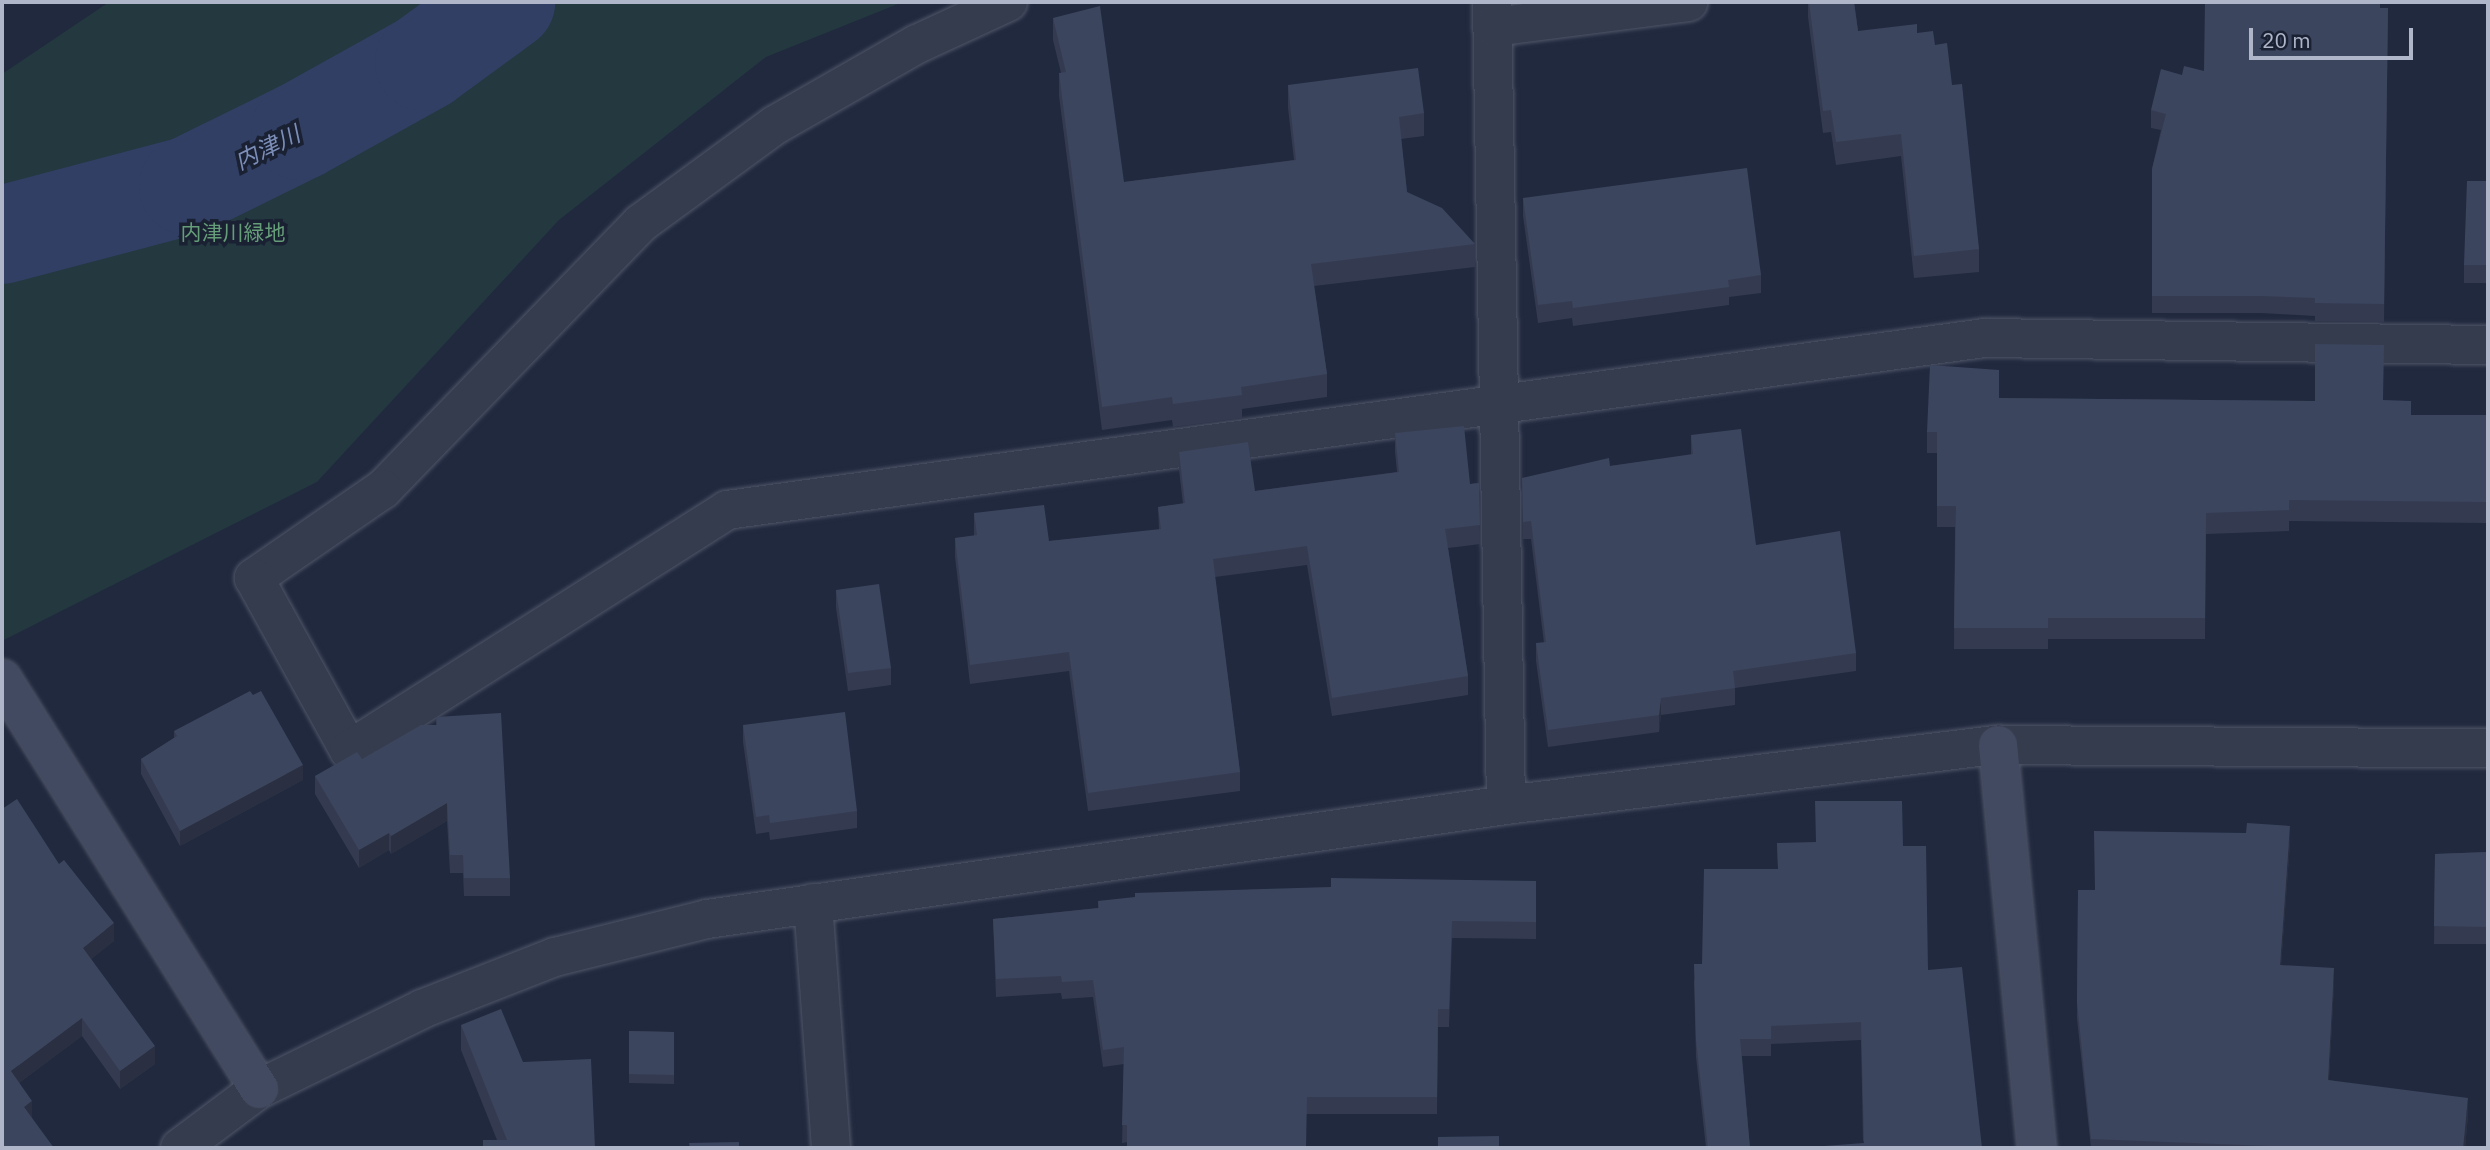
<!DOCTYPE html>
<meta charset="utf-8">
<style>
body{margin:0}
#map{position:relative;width:2490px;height:1150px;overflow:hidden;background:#20293e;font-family:"IBM Plex Sans","Noto Sans JP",sans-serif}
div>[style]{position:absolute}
.green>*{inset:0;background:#23383f}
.river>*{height:98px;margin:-49px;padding:0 49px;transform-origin:49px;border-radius:49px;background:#313f64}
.roads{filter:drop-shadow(0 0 2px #505669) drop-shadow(0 0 2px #505669)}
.street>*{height:38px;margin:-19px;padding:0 19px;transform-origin:19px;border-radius:19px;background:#353c4e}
.secondary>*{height:38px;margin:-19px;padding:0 19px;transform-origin:19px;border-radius:19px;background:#424a61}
.wall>*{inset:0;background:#343b51}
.shaded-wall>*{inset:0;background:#2a3042}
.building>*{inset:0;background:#3c455e}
span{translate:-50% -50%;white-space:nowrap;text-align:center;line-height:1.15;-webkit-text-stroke:7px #1a2133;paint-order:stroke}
.park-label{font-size:21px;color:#659d79}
.water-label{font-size:23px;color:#7c8eb8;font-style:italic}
.frame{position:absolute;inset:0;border:4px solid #b0b6c9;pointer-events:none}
.scale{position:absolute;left:2249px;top:28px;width:164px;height:32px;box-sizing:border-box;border:4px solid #b0b6c9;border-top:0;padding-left:9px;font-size:21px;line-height:24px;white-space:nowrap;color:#b0b6c9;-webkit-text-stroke:5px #1a2133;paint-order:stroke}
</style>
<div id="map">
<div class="green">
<div style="clip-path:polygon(109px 2px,903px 2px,766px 57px,559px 220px,317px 482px,2px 641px,2px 74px)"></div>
</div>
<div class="river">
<div style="left:2px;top:235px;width:192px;rotate:-14.8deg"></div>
<div style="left:188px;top:186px;width:125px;rotate:-26.2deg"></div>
<div style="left:300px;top:131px;width:142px;rotate:-29.1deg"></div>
<div style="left:424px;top:62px;width:102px;rotate:-36.2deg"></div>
</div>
<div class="roads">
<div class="street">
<div style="left:1008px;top:2px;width:100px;rotate:155.2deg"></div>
<div style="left:917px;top:44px;width:163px;rotate:150.3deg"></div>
<div style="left:775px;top:125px;width:166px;rotate:143.8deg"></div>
<div style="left:641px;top:223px;width:371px;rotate:134.1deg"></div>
<div style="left:383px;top:489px;width:157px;rotate:145.4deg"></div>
<div style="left:254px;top:578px;width:196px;rotate:61.1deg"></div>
<div style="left:349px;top:750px;width:448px;rotate:-32.4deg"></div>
<div style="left:727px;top:510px;width:1270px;rotate:-7.79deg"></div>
<div style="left:1985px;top:338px;width:503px;rotate:0.8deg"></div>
<div style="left:1492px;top:2px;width:803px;rotate:89deg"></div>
<div style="left:1494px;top:27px;width:196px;rotate:-7.3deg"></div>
<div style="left:813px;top:903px;width:246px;rotate:85.8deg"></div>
<div style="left:180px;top:1148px;width:99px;rotate:-36.8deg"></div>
<div style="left:259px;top:1089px;width:182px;rotate:-26.1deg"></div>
<div style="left:422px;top:1009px;width:143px;rotate:-21.4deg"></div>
<div style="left:555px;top:957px;width:157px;rotate:-14deg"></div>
<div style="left:707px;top:919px;width:807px;rotate:-8.12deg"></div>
<div style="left:1506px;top:805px;width:496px;rotate:-7deg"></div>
<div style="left:1998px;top:745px;width:490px;rotate:0.4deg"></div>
</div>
<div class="secondary">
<div style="left:2px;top:679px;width:484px;rotate:57.9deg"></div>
<div style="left:1998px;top:745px;width:405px;rotate:84.5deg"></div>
</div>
</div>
<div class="wall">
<div style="clip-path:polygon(1808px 2px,1854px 2px,1858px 31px,1917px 33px,1935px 45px,1952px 85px,1979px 249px,1979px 272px,1914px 278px,1901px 156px,1836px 165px,1831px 132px,1823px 133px,1808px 17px)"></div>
<div style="clip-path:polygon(2380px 8px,2388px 8px,2384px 322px,2315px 321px,2315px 316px,2261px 313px,2152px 313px,2152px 169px,2161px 130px,2151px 128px,2151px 110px,2204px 71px)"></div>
<div style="clip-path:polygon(1053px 18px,1124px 182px,1294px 160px,1288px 108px,1288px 85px,1424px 113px,1424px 136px,1401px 139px,1407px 192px,1475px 244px,1475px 267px,1314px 286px,1327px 374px,1327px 397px,1242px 409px,1242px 418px,1173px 427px,1172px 420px,1102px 430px,1059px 96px,1059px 73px,1061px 73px,1053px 40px)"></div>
<div style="clip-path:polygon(2488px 181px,2488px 283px,2464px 283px,2464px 265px)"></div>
<div style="clip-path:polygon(1523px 198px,1761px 275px,1761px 293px,1729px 297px,1729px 305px,1573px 326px,1572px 318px,1538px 323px,1523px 216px)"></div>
<div style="clip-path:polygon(1999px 398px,2315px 401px,2383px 400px,2411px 415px,2488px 415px,2488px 523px,2289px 521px,2289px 531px,2206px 534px,2205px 639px,2048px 639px,2048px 649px,1954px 649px,1955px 527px,1937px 527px,1937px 453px,1927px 453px,1927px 432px)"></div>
<div style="clip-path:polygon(1395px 433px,1470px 484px,1479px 483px,1480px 544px,1448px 548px,1468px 676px,1468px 695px,1332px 716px,1307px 565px,1215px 577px,1240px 772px,1240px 791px,1088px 811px,1069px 671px,970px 684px,955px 557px,955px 538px,974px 536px,974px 513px,1049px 541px,1159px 530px,1158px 507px,1183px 504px,1179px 470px,1179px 452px,1255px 491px,1397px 472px,1395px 452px)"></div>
<div style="clip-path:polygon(1691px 435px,1756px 545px,1856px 653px,1856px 671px,1735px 688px,1735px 705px,1661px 715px,1659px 732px,1548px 747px,1536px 661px,1536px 643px,1544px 643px,1531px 539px,1523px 539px,1522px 478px,1691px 455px)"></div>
<div style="clip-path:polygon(836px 590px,891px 668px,891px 685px,848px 691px,836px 608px)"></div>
<div style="clip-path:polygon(436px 717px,510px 878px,510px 896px,464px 896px,463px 873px,450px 873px,447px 821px,391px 854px,389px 850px,359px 868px,315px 794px,315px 776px,362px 759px,436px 725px)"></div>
<div style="clip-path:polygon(743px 725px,857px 811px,857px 828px,770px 840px,769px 832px,756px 834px,743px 742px)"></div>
<div style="clip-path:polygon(174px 731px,303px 780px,180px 846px,141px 774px,141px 759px,174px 738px)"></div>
<div style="clip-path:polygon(1777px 843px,1903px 846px,1928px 970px,1863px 1143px,1861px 1040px,1771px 1044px,1771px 1056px,1742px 1056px,1750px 1148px,1706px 1148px,1696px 1057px,1694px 981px,1702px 964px,1778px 869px)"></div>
<div style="clip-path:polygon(2290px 843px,2281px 965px,2334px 985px,2329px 1080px,2468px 1115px,2465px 1148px,2091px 1148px,2077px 1019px,2078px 890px,2095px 890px)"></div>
<div style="clip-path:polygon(2488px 852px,2488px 944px,2434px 944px,2435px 854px)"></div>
<div style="clip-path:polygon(59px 864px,114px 941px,91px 959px,155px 1064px,120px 1089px,82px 1036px,19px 1083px,32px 1117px,2px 1148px)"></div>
<div style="clip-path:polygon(1536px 881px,1536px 939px,1452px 938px,1449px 1027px,1438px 1027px,1437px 1114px,1307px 1114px,1122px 1143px,1124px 1064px,1103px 1067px,1093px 997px,1062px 999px,1061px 993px,996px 997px,993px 919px,1098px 908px,1098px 901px)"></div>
<div style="clip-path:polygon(461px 1025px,523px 1062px,595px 1148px,497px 1140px,461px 1050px)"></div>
<div style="clip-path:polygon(629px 1031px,674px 1032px,674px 1084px,629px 1083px)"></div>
</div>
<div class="shaded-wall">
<div style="clip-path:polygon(1661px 698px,1661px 715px,1659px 732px,1659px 715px)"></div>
<div style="clip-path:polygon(303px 765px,303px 780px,180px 846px,180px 831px)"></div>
<div style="clip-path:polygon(447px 803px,447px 821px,391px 854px,391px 836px)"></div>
<div style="clip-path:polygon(2290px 826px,2290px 843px,2280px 982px,2280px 965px)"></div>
<div style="clip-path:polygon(389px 833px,389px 850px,359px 868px,359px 850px)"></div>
<div style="clip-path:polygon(114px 923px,114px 941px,83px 966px,83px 948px)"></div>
<div style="clip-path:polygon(2334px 968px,2334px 985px,2328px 1097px,2328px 1080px)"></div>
<div style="clip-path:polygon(82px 1018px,82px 1036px,11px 1089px,11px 1071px)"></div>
<div style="clip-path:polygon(155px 1046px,155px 1064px,120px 1089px,120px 1071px)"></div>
<div style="clip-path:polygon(2468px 1098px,2468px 1115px,2465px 1148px,2463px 1148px)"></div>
<div style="clip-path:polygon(32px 1101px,32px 1119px,24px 1107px)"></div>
</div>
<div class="building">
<div style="clip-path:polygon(1809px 2px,1854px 2px,1858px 31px,1917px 24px,1917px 33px,1933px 31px,1935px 45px,1947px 43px,1952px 85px,1962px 84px,1979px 249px,1914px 256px,1901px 134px,1836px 142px,1831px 110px,1823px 111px)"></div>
<div style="clip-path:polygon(2205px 2px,2380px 2px,2380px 8px,2388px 8px,2384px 304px,2315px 303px,2315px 298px,2261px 296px,2152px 296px,2152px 169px,2166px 114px,2151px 110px,2161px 69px,2182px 75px,2184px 66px,2204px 71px)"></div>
<div style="clip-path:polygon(1100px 6px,1124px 182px,1296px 160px,1288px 85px,1418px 68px,1424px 113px,1399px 117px,1407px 192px,1442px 208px,1475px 244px,1311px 264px,1327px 374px,1241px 387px,1242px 395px,1173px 404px,1172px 397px,1102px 407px,1059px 73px,1066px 72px,1053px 18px)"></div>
<div style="clip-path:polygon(1747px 168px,1761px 275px,1728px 280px,1729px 287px,1573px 308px,1572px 301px,1538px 305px,1523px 198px)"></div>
<div style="clip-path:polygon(2467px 181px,2488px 181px,2488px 265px,2464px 265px)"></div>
<div style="clip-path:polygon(2315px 344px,2384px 345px,2383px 400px,2411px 401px,2411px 415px,2488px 415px,2488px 502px,2289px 500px,2289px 510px,2206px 513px,2205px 618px,2048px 618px,2048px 628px,1954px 628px,1956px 506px,1937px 506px,1937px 432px,1927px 432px,1930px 365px,1999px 370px,1999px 398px,2315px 401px)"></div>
<div style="clip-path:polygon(1464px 426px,1470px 484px,1479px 483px,1480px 525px,1445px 529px,1468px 676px,1332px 698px,1307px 546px,1213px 559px,1240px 772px,1088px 793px,1069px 652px,970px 665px,955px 538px,977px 535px,974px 513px,1044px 505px,1049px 541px,1161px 529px,1158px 507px,1185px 503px,1179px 452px,1248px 442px,1255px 491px,1399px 472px,1395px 433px)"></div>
<div style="clip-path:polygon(1741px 429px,1756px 545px,1840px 531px,1856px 653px,1733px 671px,1735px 688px,1661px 698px,1659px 715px,1548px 730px,1536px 643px,1546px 642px,1531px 521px,1523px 522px,1522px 478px,1609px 458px,1610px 466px,1693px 454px,1691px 435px)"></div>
<div style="clip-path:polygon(879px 584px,891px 668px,848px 673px,836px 590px)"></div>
<div style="clip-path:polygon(250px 691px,253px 695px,261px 691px,303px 765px,180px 831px,141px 759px,177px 736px,174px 731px)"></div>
<div style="clip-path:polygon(845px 712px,857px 811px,770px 823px,769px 815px,756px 817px,743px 725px)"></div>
<div style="clip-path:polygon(501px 713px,510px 878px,464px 878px,463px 855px,450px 855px,447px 803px,391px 836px,389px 833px,359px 850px,315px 776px,357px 752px,362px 759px,421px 725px,437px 725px,436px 717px)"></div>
<div style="clip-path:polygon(17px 799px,59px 864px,64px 860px,114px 923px,83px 948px,155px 1046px,120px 1071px,82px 1018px,11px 1071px,32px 1101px,24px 1107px,54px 1148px,2px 1148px,2px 809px)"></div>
<div style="clip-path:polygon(1815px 801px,1902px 801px,1903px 846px,1926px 846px,1928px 970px,1962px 967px,1982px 1148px,1797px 1148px,1864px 1143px,1861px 1022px,1771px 1026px,1771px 1039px,1740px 1039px,1750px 1148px,1708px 1148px,1696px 1040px,1694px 964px,1702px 964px,1704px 869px,1778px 869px,1777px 843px,1816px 842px)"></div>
<div style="clip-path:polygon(2247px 823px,2290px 826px,2280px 965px,2334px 968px,2328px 1080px,2468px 1098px,2463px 1148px,2291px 1148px,2292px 1147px,2091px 1139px,2077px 1002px,2078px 890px,2095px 890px,2094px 831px,2246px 833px)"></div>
<div style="clip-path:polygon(2488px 852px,2488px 927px,2434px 926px,2435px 854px)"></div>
<div style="clip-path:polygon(1331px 878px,1536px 881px,1536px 922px,1452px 921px,1449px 1009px,1438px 1009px,1437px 1097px,1307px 1097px,1306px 1148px,1127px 1148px,1127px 1125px,1122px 1125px,1124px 1047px,1103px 1050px,1093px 980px,1062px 982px,1061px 976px,996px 979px,993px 919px,1099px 908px,1098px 901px,1135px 897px,1135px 893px,1331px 887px)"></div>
<div style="clip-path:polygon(501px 1009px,523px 1062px,591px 1059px,595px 1148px,483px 1148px,483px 1140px,507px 1140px,461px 1025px)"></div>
<div style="clip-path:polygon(629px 1031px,674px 1032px,674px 1075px,629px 1074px)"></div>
<div style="clip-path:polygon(1499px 1136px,1499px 1148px,1438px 1148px,1438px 1137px)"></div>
<div style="clip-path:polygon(739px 1142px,739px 1148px,690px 1148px,689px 1143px)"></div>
</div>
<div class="park-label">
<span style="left:233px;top:232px">内津川緑地</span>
</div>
<div class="water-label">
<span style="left:267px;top:147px;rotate:-26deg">内津川</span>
</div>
<div class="frame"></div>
<div class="scale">20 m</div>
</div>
